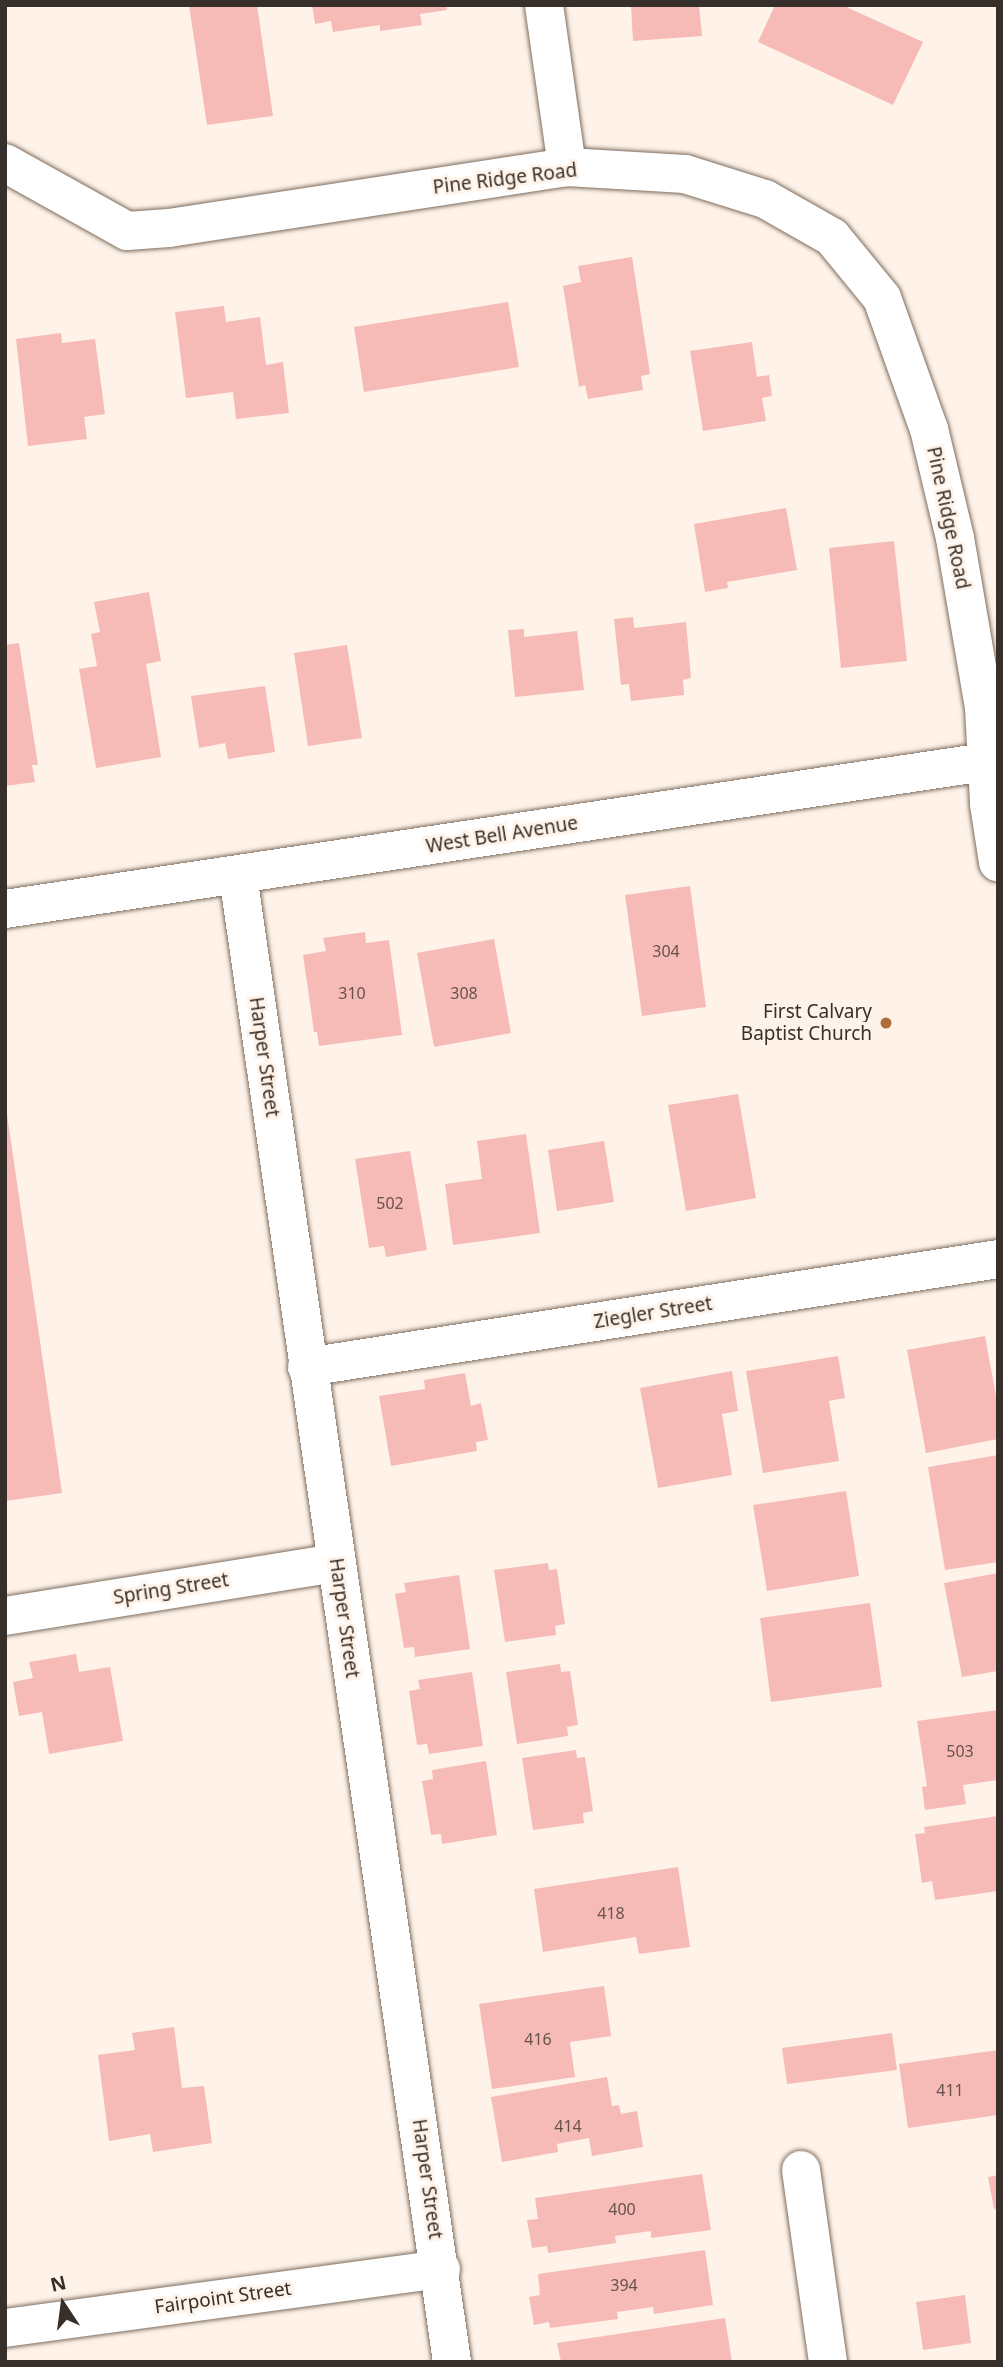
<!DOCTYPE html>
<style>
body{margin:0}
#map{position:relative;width:1003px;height:2367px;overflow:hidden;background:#fff3e9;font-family:"Noto Sans",sans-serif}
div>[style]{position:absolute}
.building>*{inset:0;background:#f6bbb7}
.roads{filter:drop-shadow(0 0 2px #7f6d5f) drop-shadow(0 0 2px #7f6d5f)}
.minor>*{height:38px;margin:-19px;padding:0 19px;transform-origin:19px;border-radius:19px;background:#fff}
.dots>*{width:19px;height:19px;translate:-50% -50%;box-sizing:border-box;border:4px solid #fff3e9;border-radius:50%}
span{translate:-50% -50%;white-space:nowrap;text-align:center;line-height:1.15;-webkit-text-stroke:6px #fff3e9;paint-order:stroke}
.number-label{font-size:16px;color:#67524c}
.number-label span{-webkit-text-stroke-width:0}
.street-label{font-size:19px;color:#372f29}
.poi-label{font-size:19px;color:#372f29}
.right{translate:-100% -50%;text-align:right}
.frame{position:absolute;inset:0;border:7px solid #372f29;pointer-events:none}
.north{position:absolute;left:28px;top:2269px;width:70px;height:70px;-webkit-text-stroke:5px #fff3e9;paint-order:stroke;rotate:347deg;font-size:19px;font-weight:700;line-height:28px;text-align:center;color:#372f29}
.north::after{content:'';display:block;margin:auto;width:24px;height:32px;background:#372f29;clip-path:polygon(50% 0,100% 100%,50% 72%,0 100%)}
</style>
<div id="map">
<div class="building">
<div style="clip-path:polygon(189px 5px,257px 5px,273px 116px,207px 125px)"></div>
<div style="clip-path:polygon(312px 5px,446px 5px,447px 10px,420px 14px,422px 25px,380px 31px,380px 25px,333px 32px,331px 21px,315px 24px)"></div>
<div style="clip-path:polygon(631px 5px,699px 5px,702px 36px,633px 41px)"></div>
<div style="clip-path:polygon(775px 5px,842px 5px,923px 42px,893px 105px,758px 42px)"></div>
<div style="clip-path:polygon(632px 257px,650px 374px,641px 376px,643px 390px,588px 399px,585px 385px,579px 387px,563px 286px,581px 282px,578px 266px)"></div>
<div style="clip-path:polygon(508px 302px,519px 367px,364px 392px,354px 327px)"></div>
<div style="clip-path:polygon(224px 306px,226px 322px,260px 317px,266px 365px,283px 362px,289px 413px,236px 419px,233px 392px,186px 398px,175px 312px)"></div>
<div style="clip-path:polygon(61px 333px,62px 343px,95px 339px,105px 414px,84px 417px,87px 439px,28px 446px,16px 339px)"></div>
<div style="clip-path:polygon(752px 342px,757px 377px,769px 375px,772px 396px,762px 398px,766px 421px,703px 431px,690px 351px)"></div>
<div style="clip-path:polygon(786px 508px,797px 570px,727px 582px,728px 588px,705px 592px,694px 524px)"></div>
<div style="clip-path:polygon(894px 541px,907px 661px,841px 668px,829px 548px)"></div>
<div style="clip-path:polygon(149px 592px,161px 661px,146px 664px,161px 757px,96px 768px,79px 669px,97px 666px,91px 634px,100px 632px,94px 602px)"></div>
<div style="clip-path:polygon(633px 617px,634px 628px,686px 622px,691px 678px,683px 680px,684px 695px,631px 701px,629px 684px,621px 685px,614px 619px)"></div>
<div style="clip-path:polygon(524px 629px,524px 637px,577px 631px,584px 690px,515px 697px,508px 630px)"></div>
<div style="clip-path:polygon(19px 643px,38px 765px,32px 765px,35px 782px,5px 786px,5px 645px)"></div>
<div style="clip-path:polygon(347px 645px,362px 738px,308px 746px,294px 653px)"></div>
<div style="clip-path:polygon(265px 686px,275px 752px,228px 759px,225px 743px,199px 748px,191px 696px)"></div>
<div style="clip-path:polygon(690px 886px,706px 1007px,642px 1016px,625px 895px)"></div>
<div style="clip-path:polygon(365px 932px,366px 943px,389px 940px,402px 1035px,319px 1046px,317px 1032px,314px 1032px,303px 955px,326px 951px,323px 938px)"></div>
<div style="clip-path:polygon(494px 939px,511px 1033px,434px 1047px,417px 953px)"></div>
<div style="clip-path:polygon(738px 1094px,756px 1198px,686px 1211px,668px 1105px)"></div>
<div style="clip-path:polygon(7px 1114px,62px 1493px,5px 1501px,5px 1115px)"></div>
<div style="clip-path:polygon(526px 1134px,540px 1233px,453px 1245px,445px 1184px,482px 1179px,477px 1141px)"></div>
<div style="clip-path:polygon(604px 1141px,614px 1202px,557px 1211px,548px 1150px)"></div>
<div style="clip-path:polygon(410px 1151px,427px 1250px,386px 1257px,384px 1246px,369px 1248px,355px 1159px)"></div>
<div style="clip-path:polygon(985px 1336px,998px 1407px,998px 1439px,926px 1453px,907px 1350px)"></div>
<div style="clip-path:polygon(838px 1356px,845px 1398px,829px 1401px,839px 1461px,763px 1473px,746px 1371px)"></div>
<div style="clip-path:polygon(732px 1371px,738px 1411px,722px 1414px,732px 1475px,658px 1488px,640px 1388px)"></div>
<div style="clip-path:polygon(465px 1373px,471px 1406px,481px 1403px,488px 1440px,476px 1442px,477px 1451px,391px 1466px,379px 1396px,425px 1389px,424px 1380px)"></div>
<div style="clip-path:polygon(998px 1455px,998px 1562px,945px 1570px,928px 1467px)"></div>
<div style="clip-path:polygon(846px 1491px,859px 1576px,767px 1591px,753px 1505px)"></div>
<div style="clip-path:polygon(548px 1563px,549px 1570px,557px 1569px,565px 1624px,555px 1626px,556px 1635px,505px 1642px,494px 1570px)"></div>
<div style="clip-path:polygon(998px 1573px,998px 1671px,962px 1677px,944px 1583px)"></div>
<div style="clip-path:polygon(459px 1575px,470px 1649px,415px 1657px,414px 1647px,404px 1648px,395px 1594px,406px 1592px,404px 1583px)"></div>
<div style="clip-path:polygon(870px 1603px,882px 1687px,771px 1702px,760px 1618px)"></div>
<div style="clip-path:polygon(76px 1654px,79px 1672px,110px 1667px,123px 1741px,49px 1754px,42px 1712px,19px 1716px,13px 1682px,33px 1678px,29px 1662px)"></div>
<div style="clip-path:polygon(560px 1664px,561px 1672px,570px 1671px,578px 1725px,567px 1727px,568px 1736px,517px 1744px,506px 1672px)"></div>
<div style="clip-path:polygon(472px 1672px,483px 1746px,429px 1754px,427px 1744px,417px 1745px,409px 1691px,420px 1689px,418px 1680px)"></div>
<div style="clip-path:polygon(998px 1710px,998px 1780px,963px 1785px,966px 1804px,925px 1810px,922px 1787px,927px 1786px,917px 1721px)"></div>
<div style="clip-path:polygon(576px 1750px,577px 1758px,585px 1757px,593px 1811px,583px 1813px,584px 1823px,533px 1830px,522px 1758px)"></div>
<div style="clip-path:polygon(486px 1761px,497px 1835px,442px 1844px,441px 1834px,431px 1835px,422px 1781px,433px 1779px,432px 1770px)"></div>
<div style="clip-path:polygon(998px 1816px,998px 1891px,935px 1900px,932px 1881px,922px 1883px,915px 1834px,925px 1833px,924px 1827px)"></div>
<div style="clip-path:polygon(678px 1867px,690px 1947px,639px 1954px,636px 1937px,543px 1952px,534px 1889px)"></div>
<div style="clip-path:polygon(604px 1986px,611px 2036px,570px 2042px,575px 2077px,492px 2089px,479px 2004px)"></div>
<div style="clip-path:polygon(174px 2027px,182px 2088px,204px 2086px,212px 2143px,153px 2152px,150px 2134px,109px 2141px,98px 2055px,135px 2050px,132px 2033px)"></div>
<div style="clip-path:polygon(892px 2033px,897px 2070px,787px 2084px,782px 2048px)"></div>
<div style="clip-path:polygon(998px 2050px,998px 2115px,908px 2128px,899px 2064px)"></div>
<div style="clip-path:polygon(607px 2077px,612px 2106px,619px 2105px,621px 2114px,637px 2111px,643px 2147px,592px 2156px,589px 2138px,557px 2144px,558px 2152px,502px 2162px,491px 2097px)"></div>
<div style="clip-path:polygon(702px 2174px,711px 2230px,651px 2238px,651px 2231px,615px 2236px,616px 2243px,548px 2253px,547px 2246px,532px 2248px,527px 2220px,538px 2219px,535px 2198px)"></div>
<div style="clip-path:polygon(998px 2175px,998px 2208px,994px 2209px,988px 2177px)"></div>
<div style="clip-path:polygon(705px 2250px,713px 2305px,654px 2314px,653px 2307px,617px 2312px,618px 2319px,550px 2328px,549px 2322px,534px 2325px,529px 2297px,540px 2295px,538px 2274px)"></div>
<div style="clip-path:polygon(965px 2295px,971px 2343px,923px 2350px,916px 2302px)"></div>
<div style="clip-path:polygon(725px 2318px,732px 2362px,561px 2362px,557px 2343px)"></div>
</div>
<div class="roads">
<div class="minor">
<div style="left:544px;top:5px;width:164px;rotate:81.9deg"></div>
<div style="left:5px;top:163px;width:140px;rotate:29.1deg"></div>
<div style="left:127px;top:231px;width:42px;rotate:-4.1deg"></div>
<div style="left:169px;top:228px;width:403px;rotate:-8.7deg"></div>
<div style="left:567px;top:167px;width:118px;rotate:3.4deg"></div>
<div style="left:685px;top:174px;width:84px;rotate:17.4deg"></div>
<div style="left:765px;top:199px;width:77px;rotate:29.6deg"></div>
<div style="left:832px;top:237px;width:79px;rotate:50.7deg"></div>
<div style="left:882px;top:298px;width:139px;rotate:70.3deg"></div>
<div style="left:929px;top:429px;width:112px;rotate:76.6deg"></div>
<div style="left:955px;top:538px;width:171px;rotate:80.3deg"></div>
<div style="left:984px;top:707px;width:97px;rotate:87deg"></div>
<div style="left:989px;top:804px;width:59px;rotate:81.2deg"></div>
<div style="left:238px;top:875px;width:1502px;rotate:81.81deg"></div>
<div style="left:5px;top:909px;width:1004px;rotate:-8.53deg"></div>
<div style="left:307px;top:1367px;width:699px;rotate:-8.88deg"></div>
<div style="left:5px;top:1616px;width:335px;rotate:-9.1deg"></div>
<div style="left:801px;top:2170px;width:194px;rotate:82deg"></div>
<div style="left:5px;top:2328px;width:440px;rotate:-7.7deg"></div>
</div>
</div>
<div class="dots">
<div style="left:886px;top:1023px;background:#af6e38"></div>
</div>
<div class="number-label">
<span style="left:666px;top:951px">304</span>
<span style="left:352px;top:993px">310</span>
<span style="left:464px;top:993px">308</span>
<span style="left:390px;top:1203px">502</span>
<span style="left:960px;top:1751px">503</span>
<span style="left:611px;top:1913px">418</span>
<span style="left:538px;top:2039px">416</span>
<span style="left:950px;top:2090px">411</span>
<span style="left:568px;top:2126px">414</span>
<span style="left:622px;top:2209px">400</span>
<span style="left:624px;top:2285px">394</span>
</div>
<div class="street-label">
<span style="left:505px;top:179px;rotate:-7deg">Pine Ridge Road</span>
<span style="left:948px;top:518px;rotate:78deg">Pine Ridge Road</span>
<span style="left:502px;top:835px;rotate:-9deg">West Bell Avenue</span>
<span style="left:264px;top:1057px;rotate:82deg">Harper Street</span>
<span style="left:653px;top:1313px;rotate:-9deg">Ziegler Street</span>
<span style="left:171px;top:1589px;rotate:-9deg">Spring Street</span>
<span style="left:344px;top:1618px;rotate:82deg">Harper Street</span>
<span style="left:427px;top:2179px;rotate:82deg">Harper Street</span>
<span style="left:223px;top:2298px;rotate:-8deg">Fairpoint Street</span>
</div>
<div class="poi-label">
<span class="right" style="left:872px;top:1023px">First Calvary<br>Baptist Church</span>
</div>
<div class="frame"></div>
<div class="north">N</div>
</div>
